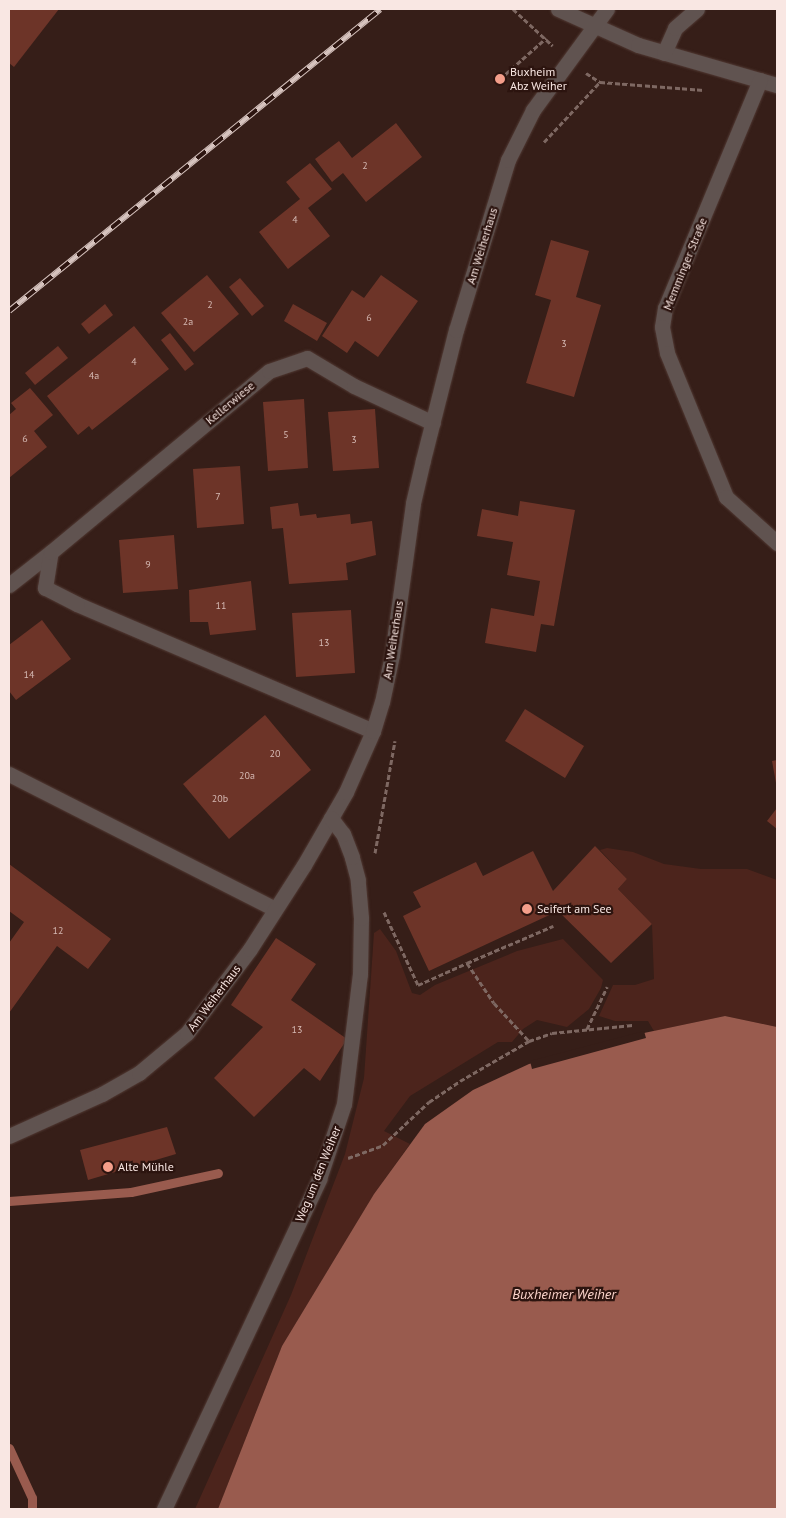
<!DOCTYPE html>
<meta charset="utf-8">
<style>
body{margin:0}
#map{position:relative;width:786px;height:1518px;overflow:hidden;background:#361e18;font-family:"PT Sans",sans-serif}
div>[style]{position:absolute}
.green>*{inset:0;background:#4c241c}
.water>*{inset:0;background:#995b4e}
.pier>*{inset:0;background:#361e18}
.stream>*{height:9px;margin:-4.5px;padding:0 4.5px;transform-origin:4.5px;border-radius:4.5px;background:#995b4e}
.building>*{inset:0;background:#6d3428}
.path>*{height:3px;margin-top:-1.5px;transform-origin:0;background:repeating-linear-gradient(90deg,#7e6862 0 5px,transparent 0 7.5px)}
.roads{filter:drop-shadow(0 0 1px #513a34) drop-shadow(0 0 1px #513a34)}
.minor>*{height:15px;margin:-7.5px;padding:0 7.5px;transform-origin:7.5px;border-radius:7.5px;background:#605350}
.rail>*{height:5.5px;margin-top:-2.75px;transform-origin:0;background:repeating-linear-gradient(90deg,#2c140f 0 11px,#d6c3be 0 22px);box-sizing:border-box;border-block:1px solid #d6c3be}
.dots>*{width:14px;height:14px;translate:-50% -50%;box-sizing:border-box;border:2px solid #2c140f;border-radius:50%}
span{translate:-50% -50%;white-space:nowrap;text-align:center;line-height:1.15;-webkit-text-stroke:4.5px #2c140f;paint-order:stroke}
.number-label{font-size:10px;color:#d6bab4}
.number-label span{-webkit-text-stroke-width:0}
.poi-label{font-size:12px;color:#f9e7e3}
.left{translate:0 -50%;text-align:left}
.street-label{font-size:12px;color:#f9e7e3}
.water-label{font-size:14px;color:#fad3ca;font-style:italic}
.frame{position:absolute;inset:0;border:10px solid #f9e7e3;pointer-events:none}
</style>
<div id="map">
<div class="green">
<div style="clip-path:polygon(607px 848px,633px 852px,664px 864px,701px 869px,747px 869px,777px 880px,777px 1027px,725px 1016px,654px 1031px,648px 1021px,615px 1021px,599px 1016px,613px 985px,635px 985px,654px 979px,652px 924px,618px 889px,627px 879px,600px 850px)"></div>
<div style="clip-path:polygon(380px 929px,396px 951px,412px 993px,420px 995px,435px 985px,517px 951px,563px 939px,603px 980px,601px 988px,589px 1009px,567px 1027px,537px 1020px,523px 1029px,512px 1042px,498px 1042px,410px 1096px,384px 1131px,410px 1144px,374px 1194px,282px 1346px,218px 1509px,195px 1509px,291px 1295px,345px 1154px,364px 1078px,374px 933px)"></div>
</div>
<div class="water">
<div style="clip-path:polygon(725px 1016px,777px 1027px,777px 1509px,218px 1509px,282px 1346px,374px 1194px,425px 1124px,473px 1090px,529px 1064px,644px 1033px)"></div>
</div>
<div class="pier">
<div style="clip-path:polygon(644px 1031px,646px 1038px,532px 1069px,530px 1061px)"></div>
</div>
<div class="stream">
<div style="left:9px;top:1201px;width:122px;rotate:-4.2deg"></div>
<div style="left:131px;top:1192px;width:89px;rotate:-12.3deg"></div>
<div style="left:9px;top:1448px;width:55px;rotate:65.3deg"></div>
<div style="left:32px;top:1498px;width:11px;rotate:90deg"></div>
</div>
<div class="building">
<div style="clip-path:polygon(9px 9px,59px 9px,14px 67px,9px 63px)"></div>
<div style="clip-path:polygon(396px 123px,422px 157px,366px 202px,343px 173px,332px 182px,315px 159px,339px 141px,352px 158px)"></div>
<div style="clip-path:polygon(310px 163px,332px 189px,308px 208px,330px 236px,288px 269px,259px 232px,300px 199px,286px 182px)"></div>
<div style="clip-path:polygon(551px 240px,589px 251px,576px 297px,601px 305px,574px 397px,526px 383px,551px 300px,535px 295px)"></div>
<div style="clip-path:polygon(207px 275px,239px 314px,194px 352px,161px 313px)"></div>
<div style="clip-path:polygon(381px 275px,418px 301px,378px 357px,355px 341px,347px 353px,322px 336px,352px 290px,364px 298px)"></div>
<div style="clip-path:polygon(240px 278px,264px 306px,252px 316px,229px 287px)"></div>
<div style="clip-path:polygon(105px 304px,113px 315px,89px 334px,81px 324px)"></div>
<div style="clip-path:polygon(293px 304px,327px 323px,317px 341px,284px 321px)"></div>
<div style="clip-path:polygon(134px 326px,169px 369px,92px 430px,89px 426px,78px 435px,47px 396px)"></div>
<div style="clip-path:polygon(170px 333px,194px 364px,185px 371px,161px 340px)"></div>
<div style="clip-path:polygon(58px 346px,68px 358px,35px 385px,25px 373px)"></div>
<div style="clip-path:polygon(30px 388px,53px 415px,34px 431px,47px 447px,9px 478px,9px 415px,16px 409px,11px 403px)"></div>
<div style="clip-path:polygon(304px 399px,308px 468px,268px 471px,263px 402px)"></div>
<div style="clip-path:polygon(375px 409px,379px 468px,333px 471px,328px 412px)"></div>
<div style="clip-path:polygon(240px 466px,244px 524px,197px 528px,193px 469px)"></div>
<div style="clip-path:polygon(520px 501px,575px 510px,554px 626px,541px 624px,536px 652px,485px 643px,491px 608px,534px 616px,540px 581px,507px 575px,513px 542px,477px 536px,482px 509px,518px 516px)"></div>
<div style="clip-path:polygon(298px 503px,300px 516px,316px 514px,317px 518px,350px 514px,351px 524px,372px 521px,376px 555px,346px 563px,348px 580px,289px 584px,283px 528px,272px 529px,270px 507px)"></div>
<div style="clip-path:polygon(174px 535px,178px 589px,123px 593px,119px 540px)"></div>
<div style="clip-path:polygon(251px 581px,256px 630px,210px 635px,208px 622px,190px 622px,189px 590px)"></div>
<div style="clip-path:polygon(351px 610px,355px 673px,296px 677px,292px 613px)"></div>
<div style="clip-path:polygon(42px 620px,71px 659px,16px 700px,9px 691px,9px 645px)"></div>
<div style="clip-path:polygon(525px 709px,584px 746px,565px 778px,505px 741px)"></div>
<div style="clip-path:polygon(265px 715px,311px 770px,229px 839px,183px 784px)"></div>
<div style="clip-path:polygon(777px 760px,777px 783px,776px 783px,772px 761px)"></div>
<div style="clip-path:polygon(777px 808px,777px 829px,767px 821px)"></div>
<div style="clip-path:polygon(595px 846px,627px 879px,618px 889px,652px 924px,611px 963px,558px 911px,429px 971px,403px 916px,421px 907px,413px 892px,476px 862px,483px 876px,533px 851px,553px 891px)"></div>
<div style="clip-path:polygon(9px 864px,111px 939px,88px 969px,57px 946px,9px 1013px,9px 943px,24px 922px,9px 911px)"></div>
<div style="clip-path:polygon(276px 938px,316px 964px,291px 1000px,347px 1039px,320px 1081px,304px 1068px,254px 1117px,214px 1078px,263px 1027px,231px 1005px)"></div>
<div style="clip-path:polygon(167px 1127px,176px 1154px,88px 1180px,80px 1150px)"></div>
</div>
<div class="path">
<div style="left:513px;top:9px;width:54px;rotate:42.8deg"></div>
<div style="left:586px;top:73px;width:17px;rotate:33deg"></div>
<div style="left:600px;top:82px;width:104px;rotate:4.4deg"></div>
<div style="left:500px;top:79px;width:62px;rotate:-41.7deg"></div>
<div style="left:544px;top:142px;width:82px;rotate:-47deg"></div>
<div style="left:375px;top:853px;width:114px;rotate:-79.9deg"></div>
<div style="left:384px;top:912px;width:81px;rotate:65deg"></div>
<div style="left:418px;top:985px;width:54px;rotate:-24.2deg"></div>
<div style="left:467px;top:963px;width:48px;rotate:56deg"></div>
<div style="left:494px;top:1003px;width:52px;rotate:47.4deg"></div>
<div style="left:467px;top:963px;width:94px;rotate:-23.3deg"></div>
<div style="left:587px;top:1029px;width:47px;rotate:-64.5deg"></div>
<div style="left:348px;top:1158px;width:37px;rotate:-20deg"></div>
<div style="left:383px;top:1145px;width:63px;rotate:-43.1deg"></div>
<div style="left:429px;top:1102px;width:37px;rotate:-34deg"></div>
<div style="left:460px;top:1081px;width:80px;rotate:-30.1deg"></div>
<div style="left:529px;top:1041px;width:24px;rotate:-19deg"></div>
<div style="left:552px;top:1033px;width:81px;rotate:-5.6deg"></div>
</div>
<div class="roads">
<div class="minor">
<div style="left:558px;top:9px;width:88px;rotate:24.2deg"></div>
<div style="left:638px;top:45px;width:145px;rotate:16.1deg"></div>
<div style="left:664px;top:53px;width:27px;rotate:-66deg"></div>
<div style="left:675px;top:28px;width:29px;rotate:-41deg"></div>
<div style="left:760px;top:80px;width:247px;rotate:112.6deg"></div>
<div style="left:665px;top:308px;width:19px;rotate:99deg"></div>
<div style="left:662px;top:327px;width:26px;rotate:79deg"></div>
<div style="left:667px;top:353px;width:156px;rotate:67.7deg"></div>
<div style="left:726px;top:497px;width:69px;rotate:42deg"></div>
<div style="left:9px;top:585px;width:53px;rotate:-38.2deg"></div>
<div style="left:373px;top:731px;width:322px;rotate:-156.8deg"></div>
<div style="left:77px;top:604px;width:36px;rotate:-153deg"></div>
<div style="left:45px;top:588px;width:36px;rotate:-81deg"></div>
<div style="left:51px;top:552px;width:283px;rotate:-39.7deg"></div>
<div style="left:269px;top:371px;width:40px;rotate:-18.9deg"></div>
<div style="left:307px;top:358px;width:55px;rotate:30.8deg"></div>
<div style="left:354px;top:386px;width:87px;rotate:25.1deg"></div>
<div style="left:9px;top:774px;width:298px;rotate:26.9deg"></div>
<div style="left:9px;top:1136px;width:102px;rotate:-24.3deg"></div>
<div style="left:102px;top:1094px;width:43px;rotate:-29.6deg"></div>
<div style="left:139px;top:1073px;width:62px;rotate:-39.8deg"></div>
<div style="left:187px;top:1033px;width:105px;rotate:-53.1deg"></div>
<div style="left:250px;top:949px;width:100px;rotate:-57.3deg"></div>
<div style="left:304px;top:865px;width:84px;rotate:-60.1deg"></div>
<div style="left:346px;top:792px;width:67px;rotate:-66.1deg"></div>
<div style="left:373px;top:731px;width:30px;rotate:-73deg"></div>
<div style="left:382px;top:702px;width:48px;rotate:-78deg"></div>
<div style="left:392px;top:655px;width:153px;rotate:-82.1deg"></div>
<div style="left:413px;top:503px;width:44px;rotate:-76.9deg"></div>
<div style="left:423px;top:460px;width:134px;rotate:-75.8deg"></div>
<div style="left:456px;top:330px;width:178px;rotate:-73deg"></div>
<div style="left:508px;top:160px;width:56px;rotate:-63.4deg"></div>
<div style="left:533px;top:110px;width:125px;rotate:-53.8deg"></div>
<div style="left:164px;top:1509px;width:365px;rotate:-64.8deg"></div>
<div style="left:319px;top:1179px;width:79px;rotate:-71.6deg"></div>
<div style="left:344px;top:1104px;width:131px;rotate:-83deg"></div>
<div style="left:360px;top:974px;width:56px;rotate:-89deg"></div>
<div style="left:361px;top:918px;width:38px;rotate:-95deg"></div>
<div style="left:358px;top:880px;width:24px;rotate:-105deg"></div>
<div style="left:352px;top:857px;width:25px;rotate:-111deg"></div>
<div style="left:343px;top:834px;width:20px;rotate:-127deg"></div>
</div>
</div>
<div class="rail">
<div style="left:9px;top:311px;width:478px;rotate:-39.1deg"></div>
</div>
<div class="dots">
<div style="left:500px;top:79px;background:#f49e8a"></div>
<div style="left:527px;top:909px;background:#f49e8a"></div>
<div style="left:108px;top:1167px;background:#f49e8a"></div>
</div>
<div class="number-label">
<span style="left:365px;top:166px">2</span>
<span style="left:295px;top:220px">4</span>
<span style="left:210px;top:305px">2</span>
<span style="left:369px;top:318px">6</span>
<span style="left:188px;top:322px">2a</span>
<span style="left:564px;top:344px">3</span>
<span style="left:134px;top:362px">4</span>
<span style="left:94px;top:376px">4a</span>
<span style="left:286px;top:435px">5</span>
<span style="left:25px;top:439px">6</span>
<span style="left:354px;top:440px">3</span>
<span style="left:218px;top:497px">7</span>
<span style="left:148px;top:565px">9</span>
<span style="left:221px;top:606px">11</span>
<span style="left:324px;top:643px">13</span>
<span style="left:29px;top:675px">14</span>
<span style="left:275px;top:754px">20</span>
<span style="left:247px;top:776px">20a</span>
<span style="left:220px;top:799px">20b</span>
<span style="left:58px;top:931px">12</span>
<span style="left:297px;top:1030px">13</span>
</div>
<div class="poi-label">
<span class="left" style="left:510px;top:79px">Buxheim<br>Abz Weiher</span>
<span class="left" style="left:537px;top:909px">Seifert am See</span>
<span class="left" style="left:118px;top:1167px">Alte Mühle</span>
</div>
<div class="street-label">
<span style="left:482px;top:246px;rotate:-73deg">Am Weiherhaus</span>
<span style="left:685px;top:264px;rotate:-68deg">Memminger Straße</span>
<span style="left:230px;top:403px;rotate:-40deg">Kellerwiese</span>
<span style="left:393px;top:640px;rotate:-81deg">Am Weiherhaus</span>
<span style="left:214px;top:998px;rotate:-53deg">Am Weiherhaus</span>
<span style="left:318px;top:1174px;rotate:-68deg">Weg um den Weiher</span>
</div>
<div class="water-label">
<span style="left:564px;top:1294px">Buxheimer Weiher</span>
</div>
<div class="frame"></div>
</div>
